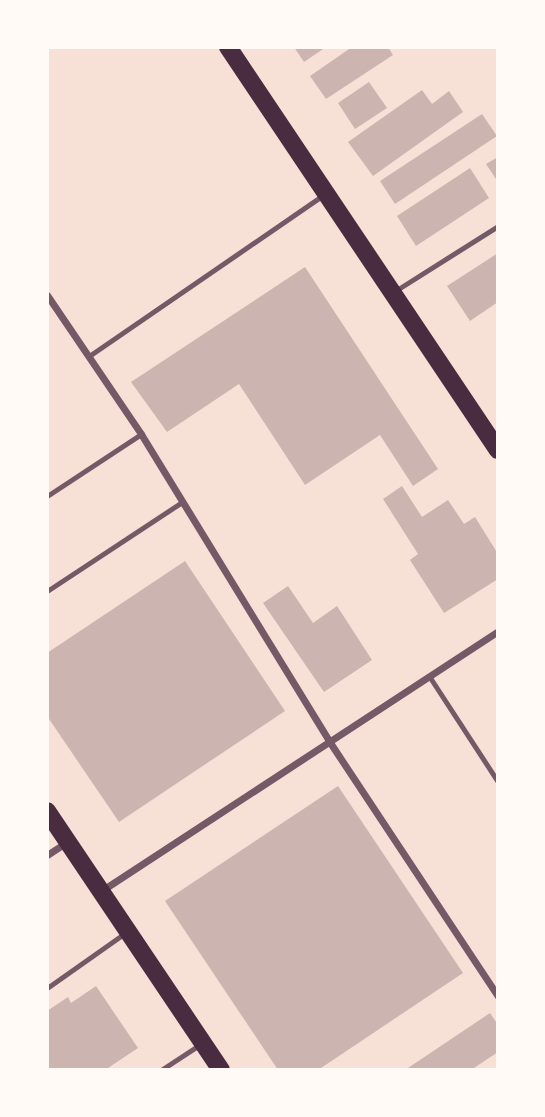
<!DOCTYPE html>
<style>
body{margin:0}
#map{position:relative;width:545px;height:1117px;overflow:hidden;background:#f7e1d7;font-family:"DejaVu Sans",sans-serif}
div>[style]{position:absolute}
.building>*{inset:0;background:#ccb4b1}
.service>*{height:5px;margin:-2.5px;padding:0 2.5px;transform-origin:2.5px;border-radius:2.5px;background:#755966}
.minor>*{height:7px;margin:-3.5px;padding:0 3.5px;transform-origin:3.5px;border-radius:3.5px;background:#755966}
.primary>*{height:18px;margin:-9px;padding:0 9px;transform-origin:9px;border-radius:9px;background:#4a2c40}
span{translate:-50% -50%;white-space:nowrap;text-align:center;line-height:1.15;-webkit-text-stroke:5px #fffaf5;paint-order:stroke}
.frame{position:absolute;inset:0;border:49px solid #fffaf5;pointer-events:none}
</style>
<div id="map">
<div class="building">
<div style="clip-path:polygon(294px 47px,326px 47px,304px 62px)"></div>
<div style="clip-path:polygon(352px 47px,388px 47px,393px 55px,326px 99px,310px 76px)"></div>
<div style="clip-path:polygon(369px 82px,387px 108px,355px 129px,338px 103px)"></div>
<div style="clip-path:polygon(422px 90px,432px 104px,449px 91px,463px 112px,373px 176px,348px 142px)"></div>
<div style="clip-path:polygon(482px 114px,497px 136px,395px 204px,380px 181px)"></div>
<div style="clip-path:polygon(498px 157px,498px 182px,486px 164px)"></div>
<div style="clip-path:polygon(470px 168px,489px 198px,416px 246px,397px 216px)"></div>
<div style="clip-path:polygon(498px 253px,498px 302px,470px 321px,447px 286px)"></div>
<div style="clip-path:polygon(305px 267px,438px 469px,413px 486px,380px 435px,305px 485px,239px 384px,167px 432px,131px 382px)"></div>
<div style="clip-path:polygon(402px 486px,422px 517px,448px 500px,464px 524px,475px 517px,498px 554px,498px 579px,444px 613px,410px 560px,418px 554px,383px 499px)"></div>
<div style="clip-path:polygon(185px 561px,285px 711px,119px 822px,47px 716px,47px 653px)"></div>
<div style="clip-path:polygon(288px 586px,313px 623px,337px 606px,372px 660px,324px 692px,263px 603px)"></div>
<div style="clip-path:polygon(338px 786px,463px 973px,318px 1070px,278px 1070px,165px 901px)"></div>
<div style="clip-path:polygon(96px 986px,138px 1048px,105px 1070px,47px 1070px,47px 1011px,68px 997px,71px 1003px)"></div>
<div style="clip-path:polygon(490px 1013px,498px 1025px,498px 1052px,471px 1070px,405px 1070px)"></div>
</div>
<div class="service">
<div style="left:395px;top:291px;width:122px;rotate:-32.3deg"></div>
<div style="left:89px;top:356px;width:284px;rotate:-34.5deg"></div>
<div style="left:47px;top:496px;width:113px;rotate:-33.4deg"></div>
<div style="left:47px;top:591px;width:162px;rotate:-33.4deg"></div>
<div style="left:429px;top:676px;width:126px;rotate:56.9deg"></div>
<div style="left:47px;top:988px;width:95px;rotate:-35.2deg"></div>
<div style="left:161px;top:1070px;width:45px;rotate:-33.3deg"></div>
</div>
<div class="minor">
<div style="left:47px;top:295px;width:168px;rotate:55.9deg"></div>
<div style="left:141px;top:434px;width:360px;rotate:58.5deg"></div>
<div style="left:329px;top:741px;width:306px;rotate:56.5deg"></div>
<div style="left:47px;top:855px;width:24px;rotate:-33deg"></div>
<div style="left:101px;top:891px;width:475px;rotate:-33.2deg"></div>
</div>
<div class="primary">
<div style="left:228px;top:47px;width:485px;rotate:56.2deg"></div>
<div style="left:47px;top:811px;width:312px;rotate:56.1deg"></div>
</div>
<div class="frame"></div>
</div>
